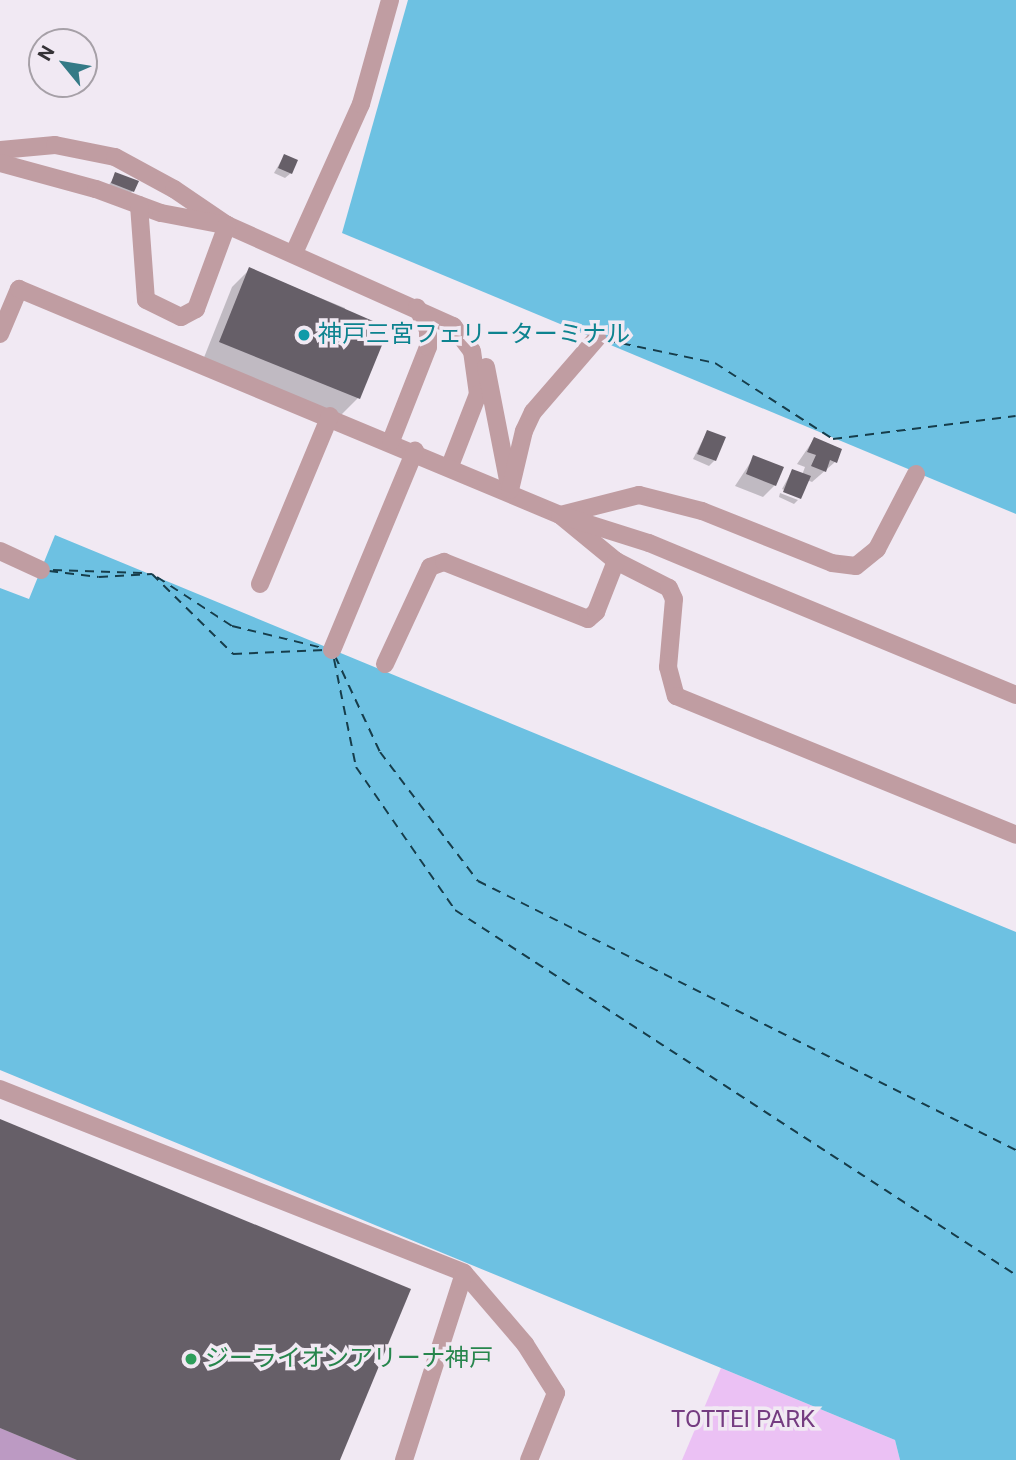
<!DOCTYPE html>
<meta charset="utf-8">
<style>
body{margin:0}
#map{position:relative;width:1016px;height:1460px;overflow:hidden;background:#f1e9f3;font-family:Roboto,"Noto Sans JP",sans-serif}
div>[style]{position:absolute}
.green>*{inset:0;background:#ebc1f4}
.water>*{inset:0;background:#6dc1e2}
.shadow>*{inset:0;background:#0003}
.ferry>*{height:2px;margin-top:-1px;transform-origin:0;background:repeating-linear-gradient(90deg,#163d4b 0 9px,transparent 0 16px)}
.building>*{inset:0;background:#665f68}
.minor>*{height:18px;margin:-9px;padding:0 9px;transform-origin:9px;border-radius:9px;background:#c09da2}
.dots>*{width:19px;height:19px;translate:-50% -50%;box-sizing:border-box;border:4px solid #f1e9f3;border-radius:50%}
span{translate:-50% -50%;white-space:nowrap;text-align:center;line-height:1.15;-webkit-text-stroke:7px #f1e9f3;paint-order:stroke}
.culture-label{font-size:24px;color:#0d838f}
.left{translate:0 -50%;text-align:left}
.leisure-label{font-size:24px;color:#27864d}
.park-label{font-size:24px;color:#753c81}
.north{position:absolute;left:28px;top:28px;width:70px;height:70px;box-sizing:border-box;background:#f1e9f3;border:2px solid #a6a0a7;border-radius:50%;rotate:300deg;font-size:19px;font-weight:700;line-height:28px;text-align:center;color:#353236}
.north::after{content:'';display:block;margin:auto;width:24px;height:32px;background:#347a86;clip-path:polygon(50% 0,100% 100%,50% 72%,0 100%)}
</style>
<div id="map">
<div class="green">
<div style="clip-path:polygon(721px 1368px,895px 1440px,900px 1460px,682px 1460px)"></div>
<div style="clip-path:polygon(0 1428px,77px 1460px,0 1460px)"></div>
</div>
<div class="water">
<div style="clip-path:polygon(408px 0,1016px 0,1016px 514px,342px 233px)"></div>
<div style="clip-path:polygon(55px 535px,1016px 932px,1016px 1460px,900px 1460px,895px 1440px,0 1070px,0 588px,29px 599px)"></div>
</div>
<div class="shadow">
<div style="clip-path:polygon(284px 156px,291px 173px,285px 178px,274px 173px)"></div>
<div style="clip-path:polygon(116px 174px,133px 191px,127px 196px,107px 188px)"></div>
<div style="clip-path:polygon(250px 269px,345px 308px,358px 398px,341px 415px,203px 360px,232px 287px)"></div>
<div style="clip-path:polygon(707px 432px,715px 460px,709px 466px,693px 459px)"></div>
<div style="clip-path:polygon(814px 439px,835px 462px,812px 482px,807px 480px,800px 497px,782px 489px,792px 471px,802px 475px,805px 467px,797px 464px)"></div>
<div style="clip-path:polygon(754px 457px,775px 485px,763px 497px,735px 486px)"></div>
<div style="clip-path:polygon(780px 493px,798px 500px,794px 504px,779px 497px)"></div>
<div style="clip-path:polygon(0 1121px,338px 1460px,0 1460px)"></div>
</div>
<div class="ferry">
<div style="left:606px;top:340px;width:111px;rotate:11.9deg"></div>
<div style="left:715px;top:363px;width:140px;rotate:32.8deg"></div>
<div style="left:833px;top:439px;width:184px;rotate:-7.2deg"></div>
<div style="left:53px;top:570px;width:89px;rotate:1.9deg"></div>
<div style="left:49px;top:571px;width:50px;rotate:6.8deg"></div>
<div style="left:99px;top:577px;width:53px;rotate:-3.2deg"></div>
<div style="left:152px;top:574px;width:114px;rotate:44.6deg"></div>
<div style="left:233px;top:654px;width:92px;rotate:-2.5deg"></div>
<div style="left:157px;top:577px;width:90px;rotate:33.2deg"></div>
<div style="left:232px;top:626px;width:94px;rotate:13.6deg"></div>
<div style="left:335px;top:656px;width:106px;rotate:64.9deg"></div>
<div style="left:380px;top:752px;width:162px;rotate:52.8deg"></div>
<div style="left:478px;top:881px;width:602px;rotate:26.57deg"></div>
<div style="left:334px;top:659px;width:110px;rotate:78.5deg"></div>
<div style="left:356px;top:767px;width:174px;rotate:55.3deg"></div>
<div style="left:455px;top:910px;width:669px;rotate:33.05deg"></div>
</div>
<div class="building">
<div style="clip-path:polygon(284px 154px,298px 160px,292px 174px,278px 168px)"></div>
<div style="clip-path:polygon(115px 172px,139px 181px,134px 192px,111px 183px)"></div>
<div style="clip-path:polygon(249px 267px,389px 328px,360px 399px,219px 342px)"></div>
<div style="clip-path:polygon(707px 430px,726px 437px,716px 461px,697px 454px)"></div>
<div style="clip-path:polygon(814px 437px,842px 449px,837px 463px,830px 460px,826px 472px,811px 466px,816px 455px,807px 452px)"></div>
<div style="clip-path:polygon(753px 455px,784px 467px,776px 486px,746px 474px)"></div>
<div style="clip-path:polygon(792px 469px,811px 476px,801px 499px,783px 492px)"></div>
<div style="clip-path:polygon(0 1119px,411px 1289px,340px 1460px,77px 1460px,0 1428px)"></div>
</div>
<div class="minor">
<div style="left:0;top:150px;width:55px;rotate:-5.2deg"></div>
<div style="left:55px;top:145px;width:61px;rotate:11.3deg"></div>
<div style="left:115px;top:157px;width:67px;rotate:28.5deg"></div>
<div style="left:174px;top:189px;width:64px;rotate:34.2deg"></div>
<div style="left:227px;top:225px;width:248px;rotate:24.1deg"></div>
<div style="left:453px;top:326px;width:31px;rotate:53deg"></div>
<div style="left:472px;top:351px;width:43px;rotate:82.1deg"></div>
<div style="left:478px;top:394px;width:77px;rotate:111.3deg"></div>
<div style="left:0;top:163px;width:99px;rotate:15.2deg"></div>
<div style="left:96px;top:189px;width:69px;rotate:20.3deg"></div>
<div style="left:161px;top:213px;width:60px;rotate:10.6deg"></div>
<div style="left:139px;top:205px;width:95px;rotate:85.8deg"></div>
<div style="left:146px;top:300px;width:39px;rotate:26deg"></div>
<div style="left:181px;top:317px;width:17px;rotate:-28deg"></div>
<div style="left:196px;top:309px;width:90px;rotate:-69.7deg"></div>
<div style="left:294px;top:253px;width:163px;rotate:-65.8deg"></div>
<div style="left:361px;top:104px;width:108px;rotate:-74.4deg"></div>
<div style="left:0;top:334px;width:49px;rotate:-67.1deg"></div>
<div style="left:19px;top:289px;width:586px;rotate:22.67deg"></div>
<div style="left:560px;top:515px;width:72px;rotate:39.4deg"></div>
<div style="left:616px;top:561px;width:59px;rotate:27deg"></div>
<div style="left:669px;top:588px;width:12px;rotate:66deg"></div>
<div style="left:674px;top:599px;width:68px;rotate:95deg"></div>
<div style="left:668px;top:667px;width:30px;rotate:75deg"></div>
<div style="left:676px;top:696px;width:367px;rotate:22.2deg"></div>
<div style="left:486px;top:367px;width:115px;rotate:79deg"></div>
<div style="left:391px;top:441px;width:101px;rotate:-68.5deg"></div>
<div style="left:428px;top:347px;width:17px;rotate:-90deg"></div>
<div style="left:428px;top:330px;width:25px;rotate:-116deg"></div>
<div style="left:916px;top:474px;width:85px;rotate:117.5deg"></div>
<div style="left:877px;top:549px;width:27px;rotate:141deg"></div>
<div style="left:856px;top:566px;width:24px;rotate:-173deg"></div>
<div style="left:832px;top:563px;width:140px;rotate:-158.2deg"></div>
<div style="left:702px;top:511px;width:65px;rotate:-165.7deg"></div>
<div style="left:639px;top:495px;width:81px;rotate:165.8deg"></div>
<div style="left:560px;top:515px;width:93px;rotate:17.5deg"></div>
<div style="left:649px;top:543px;width:397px;rotate:22.5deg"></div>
<div style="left:510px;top:490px;width:61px;rotate:-76.7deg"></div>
<div style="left:524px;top:431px;width:21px;rotate:-65deg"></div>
<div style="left:533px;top:412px;width:98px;rotate:-49.1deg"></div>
<div style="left:0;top:551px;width:45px;rotate:24.9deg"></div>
<div style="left:260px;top:584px;width:182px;rotate:-67.4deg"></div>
<div style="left:332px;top:650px;width:216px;rotate:-67.4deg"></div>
<div style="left:385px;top:664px;width:107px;rotate:-65.1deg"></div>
<div style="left:430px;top:567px;width:15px;rotate:-20deg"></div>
<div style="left:444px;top:562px;width:155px;rotate:21.6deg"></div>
<div style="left:588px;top:619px;width:11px;rotate:-41deg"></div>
<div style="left:596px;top:612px;width:55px;rotate:-68.6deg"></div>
<div style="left:0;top:1089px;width:499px;rotate:21.6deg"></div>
<div style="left:464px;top:1273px;width:94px;rotate:49.3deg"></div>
<div style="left:525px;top:1344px;width:58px;rotate:57.7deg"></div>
<div style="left:556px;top:1393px;width:72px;rotate:111.9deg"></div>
<div style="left:404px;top:1460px;width:196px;rotate:-72.2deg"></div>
</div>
<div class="dots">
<div style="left:304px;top:335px;background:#0f9aa8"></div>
<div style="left:191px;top:1359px;background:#2e9e5b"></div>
</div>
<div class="culture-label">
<span class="left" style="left:318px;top:335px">神戸三宮フェリーターミナル</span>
</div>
<div class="leisure-label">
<span class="left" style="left:205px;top:1359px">ジーライオンアリーナ神戸</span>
</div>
<div class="park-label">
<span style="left:743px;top:1420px">TOTTEI PARK</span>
</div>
<div class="north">N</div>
</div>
